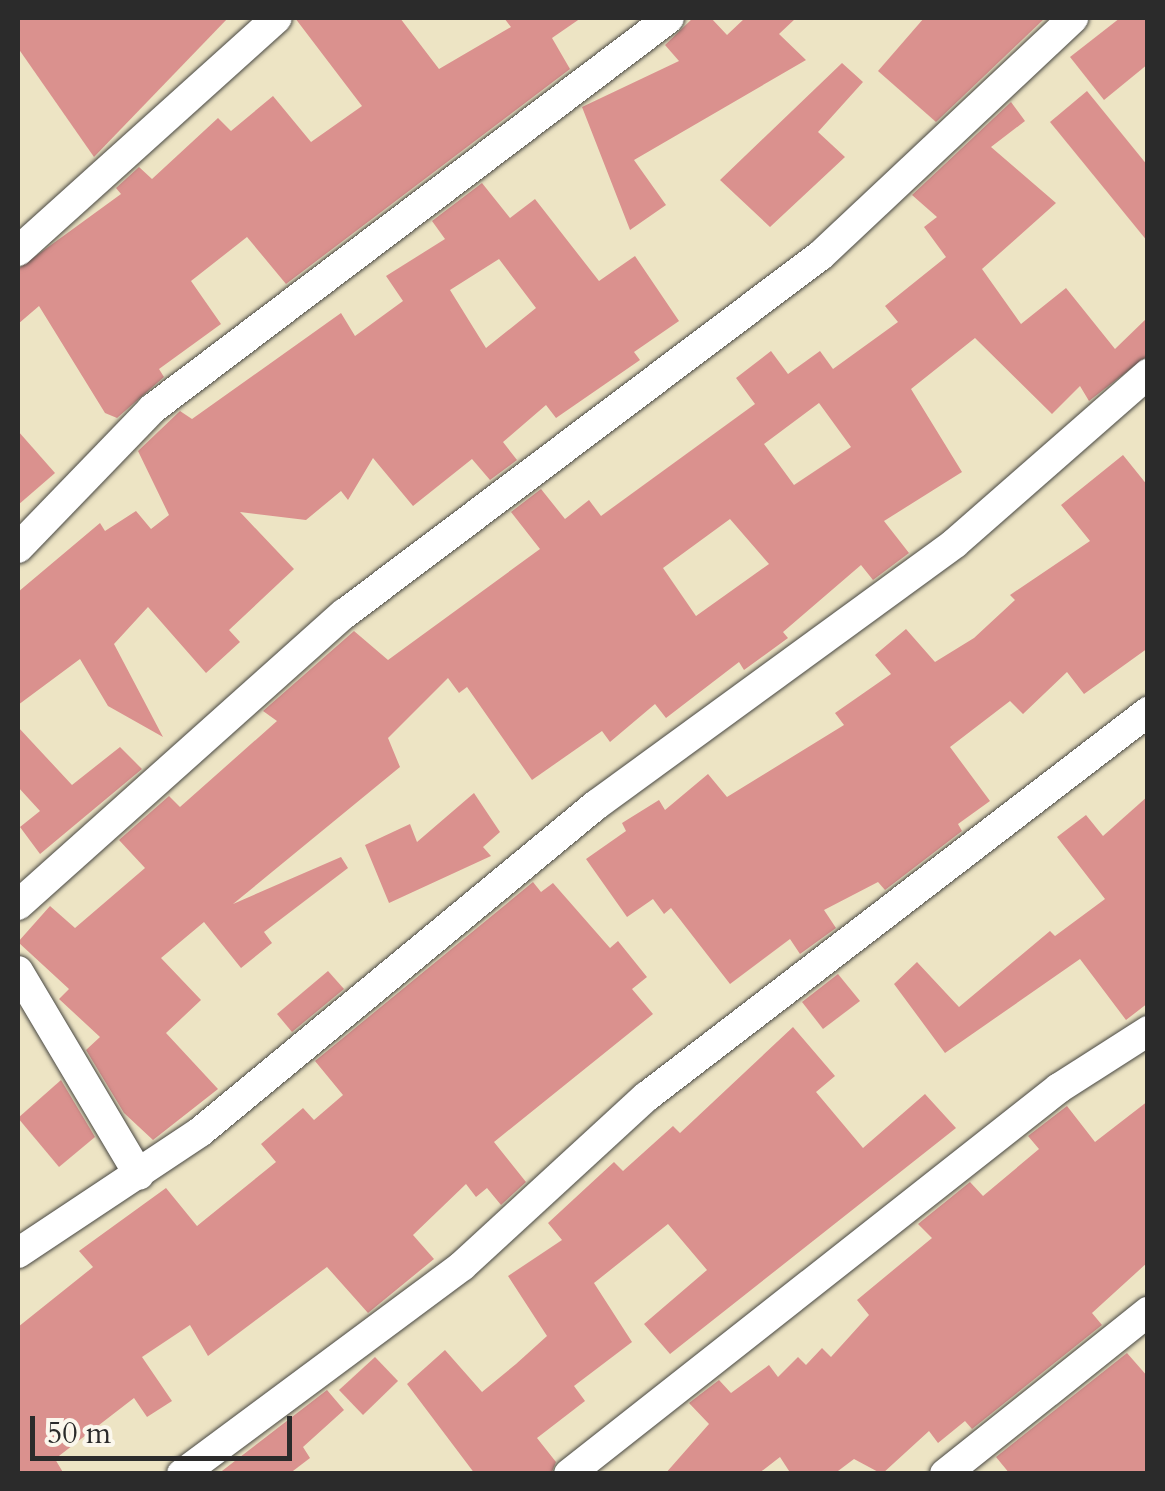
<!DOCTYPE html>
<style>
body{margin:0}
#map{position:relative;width:1165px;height:1491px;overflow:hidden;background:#ede4c4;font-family:Cardo,serif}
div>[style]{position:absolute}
.building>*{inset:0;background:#da918e}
.roads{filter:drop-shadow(0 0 2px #484742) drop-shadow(0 0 2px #484742)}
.street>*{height:30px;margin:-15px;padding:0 15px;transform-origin:15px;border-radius:15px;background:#fff}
span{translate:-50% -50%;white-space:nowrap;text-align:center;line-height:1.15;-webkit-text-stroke:8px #fbf7ec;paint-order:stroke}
.frame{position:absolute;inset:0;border:20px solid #2b2b2b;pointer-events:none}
.scale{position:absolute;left:30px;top:1416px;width:262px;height:45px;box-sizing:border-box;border:5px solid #2b2b2b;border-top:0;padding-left:12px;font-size:30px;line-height:35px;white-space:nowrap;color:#2b2b2b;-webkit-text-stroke:8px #fbf7ec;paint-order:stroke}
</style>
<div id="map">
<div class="building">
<div style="clip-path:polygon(18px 18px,228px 18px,94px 157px,18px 48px)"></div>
<div style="clip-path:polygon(295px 18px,400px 18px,439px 69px,511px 27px,504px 18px,581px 18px,552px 38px,570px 69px,286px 284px,247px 237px,191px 281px,221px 324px,159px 369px,164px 377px,117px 418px,105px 413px,39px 306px,18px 324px,18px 269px,121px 194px,116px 188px,139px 167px,152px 179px,218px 118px,231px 131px,273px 96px,311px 142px,362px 106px)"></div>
<div style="clip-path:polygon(693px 18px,711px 18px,727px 35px,745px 18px,796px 18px,779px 34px,806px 60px,634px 160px,666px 205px,630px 230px,582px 107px,679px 61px,665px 45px)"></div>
<div style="clip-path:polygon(924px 18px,1045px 18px,936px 122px,878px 71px)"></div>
<div style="clip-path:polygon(1120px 18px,1148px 18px,1148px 64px,1104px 100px,1070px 57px)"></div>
<div style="clip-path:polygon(842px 63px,863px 82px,818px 132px,845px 157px,770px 227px,720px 180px)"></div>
<div style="clip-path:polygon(1087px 91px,1148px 166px,1148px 242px,1050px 122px)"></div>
<div style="clip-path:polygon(evenodd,1011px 102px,1025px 121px,991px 147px,1056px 203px,982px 269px,1021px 324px,1066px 288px,1115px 349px,1148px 317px,1147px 356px,1089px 401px,1080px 386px,1052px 414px,975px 338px,911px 389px,962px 472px,884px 521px,909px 553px,873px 580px,861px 565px,783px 632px,788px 638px,744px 670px,739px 662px,666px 718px,655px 704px,610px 742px,602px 731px,532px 780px,467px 687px,459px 693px,448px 678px,388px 738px,400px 767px,233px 904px,341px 857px,348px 868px,264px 932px,272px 943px,241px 968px,204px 922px,161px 958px,201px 1000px,166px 1033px,218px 1089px,153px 1140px,124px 1113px,86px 1050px,100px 1037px,59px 999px,69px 989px,18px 942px,50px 906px,75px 928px,145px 868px,119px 840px,169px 796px,180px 807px,277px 721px,263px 711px,354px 631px,388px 660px,540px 549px,511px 512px,541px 489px,565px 519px,589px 500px,601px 516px,755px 404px,736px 378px,771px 351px,788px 374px,820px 351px,833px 369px,898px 322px,885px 306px,946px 257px,924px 227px,937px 217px,912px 195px,1011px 102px,819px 403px,851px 447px,794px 485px,764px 444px,819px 403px,1011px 102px,730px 519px,769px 564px,696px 616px,663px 568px,730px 519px)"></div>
<div style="clip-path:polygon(evenodd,482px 183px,510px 218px,535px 199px,599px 281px,635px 256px,679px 321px,634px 352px,640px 360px,556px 418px,546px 405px,503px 442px,517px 460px,490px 480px,472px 459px,413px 506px,373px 458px,348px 500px,341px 491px,306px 520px,240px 512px,294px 569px,229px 630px,240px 642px,206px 673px,148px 607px,114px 644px,163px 737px,108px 706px,80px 659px,18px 705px,18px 592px,100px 523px,105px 531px,136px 511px,151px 529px,169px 515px,138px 451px,180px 411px,192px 419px,341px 313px,355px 336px,403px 301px,386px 276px,445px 239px,432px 221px,482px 183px,499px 259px,536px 308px,486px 348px,450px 290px,499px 259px)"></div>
<div style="clip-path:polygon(18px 431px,55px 473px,18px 505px)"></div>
<div style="clip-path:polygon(1123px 455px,1148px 486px,1148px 648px,1084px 694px,1067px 672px,1023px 714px,1010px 701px,950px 747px,990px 801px,958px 824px,962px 831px,885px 890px,878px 882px,824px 910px,836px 928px,800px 954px,790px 939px,730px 984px,671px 908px,664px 914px,653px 899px,627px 917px,586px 859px,626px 831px,622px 823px,659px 800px,665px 810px,708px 774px,727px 797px,844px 725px,835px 713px,891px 674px,875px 655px,906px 629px,935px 662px,974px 638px,1015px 600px,1010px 595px,1090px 541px,1061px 505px)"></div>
<div style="clip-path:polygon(18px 727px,72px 785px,120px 747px,142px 769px,40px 854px,20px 827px,40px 811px,18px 787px)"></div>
<div style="clip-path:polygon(474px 793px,500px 832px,483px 847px,491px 856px,389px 903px,365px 845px,410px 824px,417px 842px)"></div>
<div style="clip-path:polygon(1148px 796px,1148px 1003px,1126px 1020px,1080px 959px,945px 1053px,894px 984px,917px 962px,959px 1007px,1050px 931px,1055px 936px,1105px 899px,1057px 837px,1086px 815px,1103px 836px)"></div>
<div style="clip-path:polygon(533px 882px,541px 892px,553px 883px,610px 948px,618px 941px,647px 977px,632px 989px,653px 1014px,494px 1142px,526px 1182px,501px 1205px,487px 1188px,476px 1197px,466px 1184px,413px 1235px,434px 1259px,368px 1313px,327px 1267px,208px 1356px,190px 1325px,142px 1357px,172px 1401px,147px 1417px,134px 1398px,55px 1459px,64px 1474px,18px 1474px,18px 1327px,93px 1267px,79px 1251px,166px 1188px,197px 1226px,276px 1162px,261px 1144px,303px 1108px,314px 1120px,343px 1095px,315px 1061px)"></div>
<div style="clip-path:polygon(328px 971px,344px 989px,292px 1032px,277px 1014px)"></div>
<div style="clip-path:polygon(838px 974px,860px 1001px,823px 1029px,802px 1002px)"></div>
<div style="clip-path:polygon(793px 1027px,835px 1076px,816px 1092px,863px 1148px,925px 1094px,956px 1128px,670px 1354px,644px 1324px,707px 1270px,668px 1224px,594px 1283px,632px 1342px,574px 1386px,585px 1401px,537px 1438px,556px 1462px,551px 1474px,475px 1474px,407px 1384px,445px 1350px,482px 1392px,516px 1364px,547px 1336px,508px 1276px,562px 1240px,548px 1223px,614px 1162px,623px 1171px,673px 1126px,680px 1133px)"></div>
<div style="clip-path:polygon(61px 1080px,95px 1137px,59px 1167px,18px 1118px)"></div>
<div style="clip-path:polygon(1148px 1101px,1148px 1262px,1092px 1313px,1102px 1325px,972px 1429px,965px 1421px,938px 1443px,929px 1431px,882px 1474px,854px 1459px,834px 1474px,791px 1474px,780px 1457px,758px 1474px,665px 1474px,709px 1424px,689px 1403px,719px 1380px,731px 1393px,769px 1365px,778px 1377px,798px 1357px,806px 1365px,822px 1348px,831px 1357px,869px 1315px,857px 1300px,932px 1238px,918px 1224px,970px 1182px,983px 1196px,1039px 1149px,1028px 1136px,1067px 1106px,1095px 1142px)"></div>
<div style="clip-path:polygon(1127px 1353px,1148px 1377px,1148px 1474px,1010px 1474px,996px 1457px)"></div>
<div style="clip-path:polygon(375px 1357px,398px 1381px,363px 1415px,339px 1390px)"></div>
<div style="clip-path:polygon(327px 1390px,344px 1410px,303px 1447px,310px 1458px,289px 1474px,218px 1474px)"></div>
</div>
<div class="roads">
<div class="street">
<div style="left:18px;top:251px;width:348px;rotate:-42deg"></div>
<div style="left:18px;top:548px;width:193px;rotate:-46deg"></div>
<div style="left:152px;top:409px;width:648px;rotate:-37.1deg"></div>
<div style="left:18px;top:905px;width:437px;rotate:-41.8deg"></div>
<div style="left:344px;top:614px;width:597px;rotate:-36.97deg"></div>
<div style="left:821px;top:255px;width:346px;rotate:-43.2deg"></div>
<div style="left:18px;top:971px;width:237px;rotate:59.3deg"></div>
<div style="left:18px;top:1253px;width:219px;rotate:-33.6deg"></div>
<div style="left:200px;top:1132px;width:514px;rotate:-39.55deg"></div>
<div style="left:596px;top:805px;width:444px;rotate:-36.1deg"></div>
<div style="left:955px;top:543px;width:257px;rotate:-41.2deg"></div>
<div style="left:182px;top:1474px;width:349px;rotate:-36.6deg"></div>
<div style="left:462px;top:1266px;width:250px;rotate:-42.6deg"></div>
<div style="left:646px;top:1097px;width:633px;rotate:-37.49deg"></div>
<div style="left:569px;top:1474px;width:624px;rotate:-38.23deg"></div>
<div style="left:1059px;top:1088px;width:106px;rotate:-32.6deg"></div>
<div style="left:945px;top:1474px;width:260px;rotate:-38.6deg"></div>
</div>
</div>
<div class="frame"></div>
<div class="scale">50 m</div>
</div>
